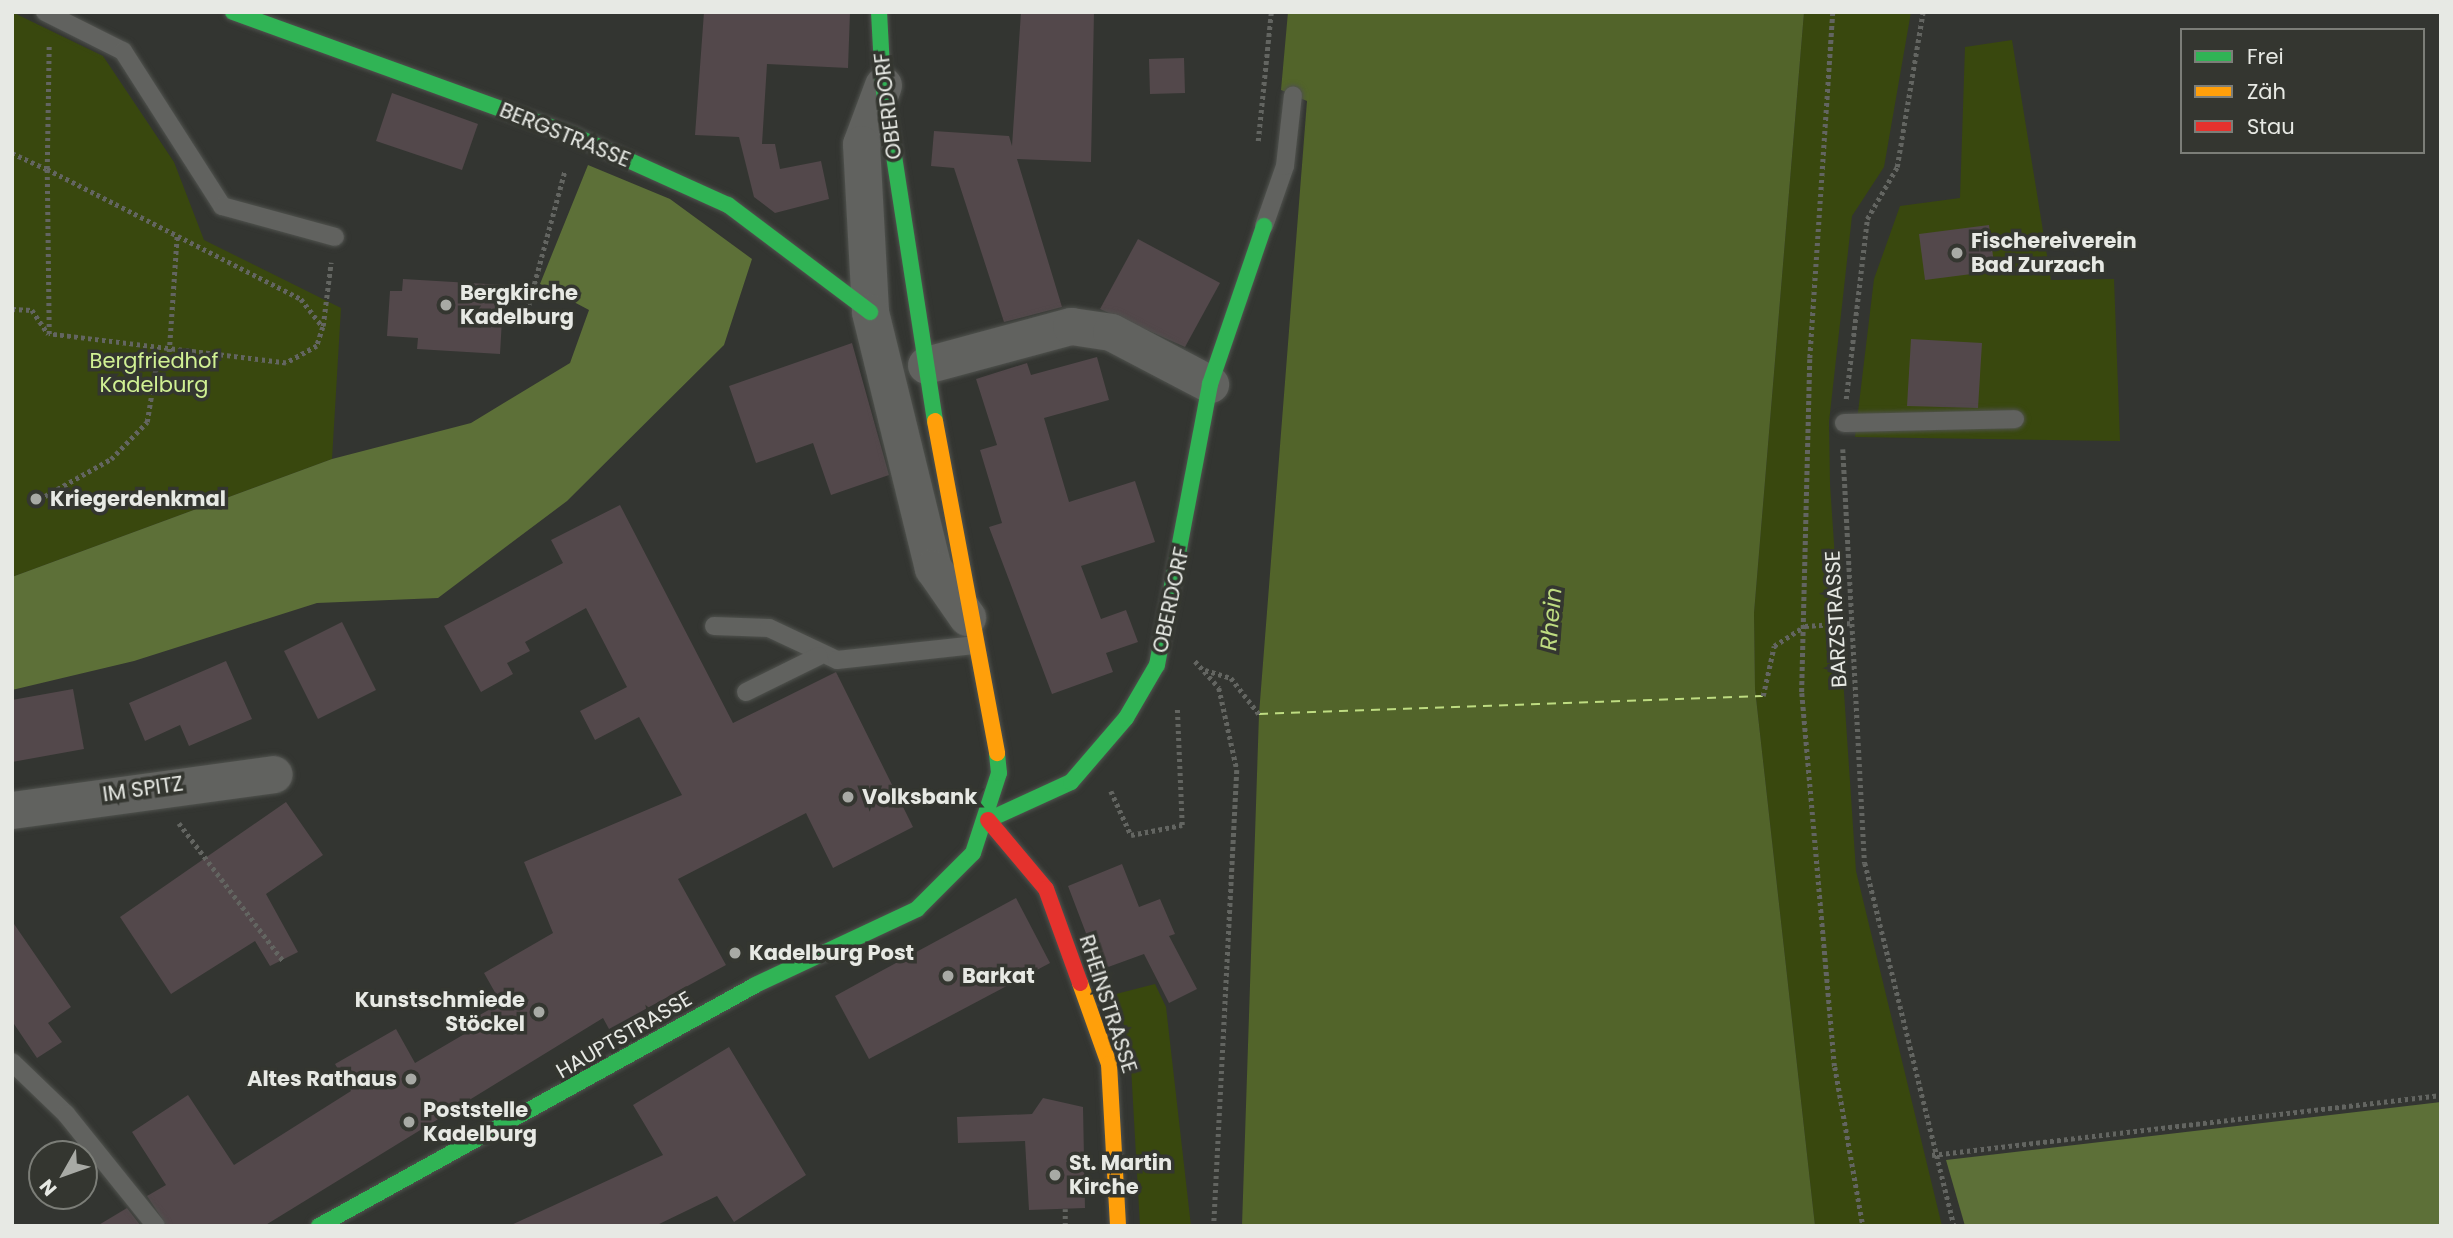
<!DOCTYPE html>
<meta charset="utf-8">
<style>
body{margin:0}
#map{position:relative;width:2453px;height:1238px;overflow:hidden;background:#333531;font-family:Poppins,sans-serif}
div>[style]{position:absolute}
.green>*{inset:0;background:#39480e}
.forest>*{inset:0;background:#5d7038}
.water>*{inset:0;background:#52642a}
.ferry>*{height:2px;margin-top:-1px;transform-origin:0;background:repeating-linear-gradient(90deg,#bedc81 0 9px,transparent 0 16px)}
.building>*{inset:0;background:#53484b}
.path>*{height:4.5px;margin-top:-2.25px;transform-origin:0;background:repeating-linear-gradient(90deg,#636561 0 3.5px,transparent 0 7px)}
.roads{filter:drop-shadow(0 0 2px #50524e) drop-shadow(0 0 2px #50524e)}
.lane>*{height:18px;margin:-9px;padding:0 9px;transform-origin:9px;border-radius:9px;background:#61625f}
.street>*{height:37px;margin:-18.5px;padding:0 18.5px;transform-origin:18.5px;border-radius:18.5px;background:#61625f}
.fast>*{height:16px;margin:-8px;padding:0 8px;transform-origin:8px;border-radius:8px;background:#30b455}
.slow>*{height:16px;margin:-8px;padding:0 8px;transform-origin:8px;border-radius:8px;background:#ff9f0a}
.jam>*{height:16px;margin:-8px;padding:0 8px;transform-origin:8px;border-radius:8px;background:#e5322d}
.dots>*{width:19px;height:19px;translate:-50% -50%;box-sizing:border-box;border:4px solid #343630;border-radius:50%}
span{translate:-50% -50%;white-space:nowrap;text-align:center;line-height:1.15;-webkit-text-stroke:7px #343630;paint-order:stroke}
.street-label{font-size:21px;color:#e7e9e4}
.poi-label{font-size:21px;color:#e7e9e4;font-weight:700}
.left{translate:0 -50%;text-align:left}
.right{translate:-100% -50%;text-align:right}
.park-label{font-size:21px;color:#d0f093}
.water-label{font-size:23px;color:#bedc81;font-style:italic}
.frame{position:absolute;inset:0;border:14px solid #e7e9e4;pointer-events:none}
.legend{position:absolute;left:2180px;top:28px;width:245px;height:126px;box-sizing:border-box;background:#343630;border:2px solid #7c7e78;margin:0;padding:9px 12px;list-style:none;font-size:21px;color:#e7e9e4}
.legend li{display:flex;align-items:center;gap:14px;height:35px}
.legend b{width:35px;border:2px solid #7c7e78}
.north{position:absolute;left:28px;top:1140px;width:70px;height:70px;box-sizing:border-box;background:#343630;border:2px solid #7c7e78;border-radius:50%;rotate:230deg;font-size:19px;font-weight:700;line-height:28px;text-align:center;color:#e7e9e4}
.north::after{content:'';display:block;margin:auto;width:24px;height:32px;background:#a8aaa5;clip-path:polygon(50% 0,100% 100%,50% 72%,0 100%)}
</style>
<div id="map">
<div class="green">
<div style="clip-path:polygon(12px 12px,103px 56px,174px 162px,204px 240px,341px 308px,332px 459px,12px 577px)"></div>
<div style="clip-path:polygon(1804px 12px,1911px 12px,1884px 167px,1852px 216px,1829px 422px,1830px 484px,1856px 871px,1942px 1226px,1815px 1226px,1755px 689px,1754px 613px)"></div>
<div style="clip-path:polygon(2012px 40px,2051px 280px,2114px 279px,2120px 441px,1855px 437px,1874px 279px,1900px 206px,1960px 198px,1965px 47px)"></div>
<div style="clip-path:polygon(1155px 984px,1166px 1007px,1191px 1226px,1140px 1226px,1130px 1049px,1116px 994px)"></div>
</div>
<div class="forest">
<div style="clip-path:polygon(588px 165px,670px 199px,752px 259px,724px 345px,567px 501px,438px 598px,317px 603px,134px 661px,12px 690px,12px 577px,332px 459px,471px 423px,570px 363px,589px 310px,540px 284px)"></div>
<div style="clip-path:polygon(2441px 1102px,2441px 1226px,1965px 1226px,1946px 1160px)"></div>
</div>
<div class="water">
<div style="clip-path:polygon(1288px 12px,1804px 12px,1754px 613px,1755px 689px,1815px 1226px,1242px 1226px,1259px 714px,1307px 101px,1281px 90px)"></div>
</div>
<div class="ferry">
<div style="left:1259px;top:714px;width:504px;rotate:-2.05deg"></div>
</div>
<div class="building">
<div style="clip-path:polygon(704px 12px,850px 12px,848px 68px,767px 64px,762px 144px,775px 144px,780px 169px,821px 161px,829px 199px,775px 213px,754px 197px,739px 137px,695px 135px)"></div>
<div style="clip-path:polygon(1021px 12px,1094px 12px,1091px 162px,1017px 159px,1062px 307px,1004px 322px,954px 168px,931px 166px,934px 131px,1009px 136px,1012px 146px)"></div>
<div style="clip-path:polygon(1184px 58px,1185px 93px,1150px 94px,1149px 59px)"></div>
<div style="clip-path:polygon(392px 93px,478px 124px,462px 170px,376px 141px)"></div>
<div style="clip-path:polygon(1989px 225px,1995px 271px,1925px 280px,1919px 234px)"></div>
<div style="clip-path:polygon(1138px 239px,1220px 283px,1185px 347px,1100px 309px)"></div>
<div style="clip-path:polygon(403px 279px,504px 285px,500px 354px,417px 349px,418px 338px,387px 336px,390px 291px,402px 291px)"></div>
<div style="clip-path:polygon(1911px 339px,1982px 343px,1978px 408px,1907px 406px)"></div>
<div style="clip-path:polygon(852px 343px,889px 475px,831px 495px,813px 443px,756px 463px,729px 386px)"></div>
<div style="clip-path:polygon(1097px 357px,1109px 400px,1044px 418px,1069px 502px,1135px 481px,1155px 542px,1081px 566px,1101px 619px,1126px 610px,1138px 642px,1106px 653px,1113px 672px,1052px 694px,989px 527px,1002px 523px,980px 450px,997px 445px,976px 379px,1027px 363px,1031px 375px)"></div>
<div style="clip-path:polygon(620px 505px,733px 723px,836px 672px,913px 827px,833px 868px,806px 813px,678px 879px,726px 965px,609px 1029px,603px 1018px,264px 1226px,167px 1226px,147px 1196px,166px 1185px,132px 1132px,188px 1095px,234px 1165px,351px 1091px,335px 1064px,396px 1029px,415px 1063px,473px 1029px,469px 1021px,501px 1003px,484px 973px,553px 933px,524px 862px,682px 795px,639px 717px,595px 740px,580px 711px,627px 687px,586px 608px,525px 642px,530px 651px,507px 663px,513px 674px,481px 692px,444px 626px,563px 563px,551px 540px)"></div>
<div style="clip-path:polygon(342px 622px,376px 690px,318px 719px,284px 651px)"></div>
<div style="clip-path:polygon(226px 661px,252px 719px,189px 746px,180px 725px,145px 741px,129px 703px)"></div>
<div style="clip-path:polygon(73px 689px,84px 749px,12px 762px,12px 700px)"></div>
<div style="clip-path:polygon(286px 802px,323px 855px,266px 894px,298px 952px,270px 966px,255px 941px,171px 994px,120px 917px)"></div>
<div style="clip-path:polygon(1122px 864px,1139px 907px,1160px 899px,1175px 934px,1169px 936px,1197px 989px,1169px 1003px,1144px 954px,1100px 970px,1068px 886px)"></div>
<div style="clip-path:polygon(1016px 898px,1050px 963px,869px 1059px,835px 996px)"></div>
<div style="clip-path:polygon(12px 921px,71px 1007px,48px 1023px,62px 1042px,37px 1058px,12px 1021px)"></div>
<div style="clip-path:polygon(729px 1047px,806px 1175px,734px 1222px,717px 1196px,655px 1226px,509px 1226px,663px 1155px,633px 1105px)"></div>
<div style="clip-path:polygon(1043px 1098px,1083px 1107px,1085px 1208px,1029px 1210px,1025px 1141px,958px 1143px,957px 1117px,1032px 1114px)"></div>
<div style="clip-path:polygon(127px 1208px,141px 1226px,97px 1226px)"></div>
</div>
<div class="path">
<div style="left:1833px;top:12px;width:348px;rotate:93.8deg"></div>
<div style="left:1810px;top:359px;width:334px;rotate:91.4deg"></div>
<div style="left:1802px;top:693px;width:375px;rotate:85deg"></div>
<div style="left:1835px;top:1067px;width:161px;rotate:80deg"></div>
<div style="left:1258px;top:141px;width:130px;rotate:-84.2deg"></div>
<div style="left:12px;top:153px;width:38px;rotate:25deg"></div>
<div style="left:47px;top:169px;width:285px;rotate:27.1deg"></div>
<div style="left:301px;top:299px;width:36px;rotate:52deg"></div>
<div style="left:323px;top:327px;width:20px;rotate:108deg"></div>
<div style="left:317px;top:346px;width:35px;rotate:151deg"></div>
<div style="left:286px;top:363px;width:239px;rotate:-173deg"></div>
<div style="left:49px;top:334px;width:165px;rotate:-90.7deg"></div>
<div style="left:47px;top:169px;width:125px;rotate:-89.1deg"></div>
<div style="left:12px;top:309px;width:20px;rotate:3deg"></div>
<div style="left:32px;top:310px;width:29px;rotate:56deg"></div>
<div style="left:507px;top:320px;width:18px;rotate:-6deg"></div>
<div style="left:525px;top:318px;width:153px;rotate:-74.9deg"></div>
<div style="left:323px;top:326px;width:64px;rotate:-82.9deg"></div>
<div style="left:169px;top:352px;width:116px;rotate:-86.1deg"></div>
<div style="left:1846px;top:399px;width:181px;rotate:-83.3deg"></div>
<div style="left:1867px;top:219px;width:60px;rotate:-60deg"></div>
<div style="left:1897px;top:167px;width:157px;rotate:-80.5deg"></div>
<div style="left:1843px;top:449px;width:415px;rotate:87deg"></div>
<div style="left:1865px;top:863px;width:374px;rotate:76.2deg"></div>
<div style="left:45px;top:496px;width:76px;rotate:-29.3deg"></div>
<div style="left:111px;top:459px;width:52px;rotate:-45.8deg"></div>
<div style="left:147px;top:422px;width:68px;rotate:-80.7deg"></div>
<div style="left:1195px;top:661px;width:36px;rotate:48deg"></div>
<div style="left:1219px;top:688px;width:84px;rotate:77.6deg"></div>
<div style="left:1237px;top:770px;width:457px;rotate:92.9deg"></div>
<div style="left:1205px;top:670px;width:27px;rotate:17deg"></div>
<div style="left:1231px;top:678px;width:46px;rotate:52.1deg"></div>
<div style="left:1763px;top:696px;width:51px;rotate:-77.6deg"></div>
<div style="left:1774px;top:646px;width:37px;rotate:-33deg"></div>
<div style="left:1805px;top:626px;width:47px;rotate:-3.7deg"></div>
<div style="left:1111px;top:791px;width:48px;rotate:65.6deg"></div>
<div style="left:1131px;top:835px;width:52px;rotate:-11.1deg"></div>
<div style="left:1182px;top:825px;width:117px;rotate:-92.4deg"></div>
<div style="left:179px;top:823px;width:174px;rotate:52.9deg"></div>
<div style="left:1932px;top:1155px;width:513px;rotate:-6.72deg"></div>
<div style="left:1065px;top:1226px;width:17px;rotate:-90deg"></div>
</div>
<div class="roads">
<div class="lane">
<div style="left:45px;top:12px;width:87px;rotate:26.6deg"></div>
<div style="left:123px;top:51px;width:184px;rotate:57.4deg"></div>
<div style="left:222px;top:206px;width:117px;rotate:15.3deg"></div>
<div style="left:1264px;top:226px;width:64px;rotate:-70.7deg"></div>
<div style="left:1285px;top:166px;width:71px;rotate:-83.6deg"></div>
<div style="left:1844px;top:423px;width:171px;rotate:-1.3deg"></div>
<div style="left:714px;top:626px;width:55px;rotate:2.1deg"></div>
<div style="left:769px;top:628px;width:75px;rotate:25.2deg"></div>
<div style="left:837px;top:660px;width:138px;rotate:-6.2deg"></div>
<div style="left:746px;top:692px;width:81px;rotate:-26.3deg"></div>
<div style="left:12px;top:1062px;width:75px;rotate:43.9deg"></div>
<div style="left:66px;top:1114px;width:144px;rotate:51.2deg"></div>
</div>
<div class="street">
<div style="left:883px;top:85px;width:63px;rotate:110.4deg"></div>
<div style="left:861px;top:144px;width:168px;rotate:86.9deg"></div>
<div style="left:870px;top:312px;width:264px;rotate:76.2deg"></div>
<div style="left:933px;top:568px;width:60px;rotate:55.2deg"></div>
<div style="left:926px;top:365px;width:150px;rotate:-15.1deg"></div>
<div style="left:1071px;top:326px;width:40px;rotate:8.5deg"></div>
<div style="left:1111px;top:332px;width:112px;rotate:27.7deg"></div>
<div style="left:12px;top:810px;width:264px;rotate:-7.8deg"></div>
</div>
<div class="fast">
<div style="left:233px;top:12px;width:364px;rotate:19.9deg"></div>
<div style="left:575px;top:136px;width:168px;rotate:24.3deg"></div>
<div style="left:728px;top:205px;width:178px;rotate:37deg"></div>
<div style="left:879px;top:12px;width:73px;rotate:86.9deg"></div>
<div style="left:883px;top:85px;width:340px;rotate:81.2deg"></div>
<div style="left:988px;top:820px;width:91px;rotate:-24.6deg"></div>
<div style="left:1071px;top:782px;width:84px;rotate:-49.3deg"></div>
<div style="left:1126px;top:718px;width:61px;rotate:-59.7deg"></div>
<div style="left:1157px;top:665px;width:286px;rotate:-79.3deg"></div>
<div style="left:1210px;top:384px;width:167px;rotate:-71.1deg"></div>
<div style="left:319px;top:1226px;width:498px;rotate:-28.9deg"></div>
<div style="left:755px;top:985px;width:179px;rotate:-25.1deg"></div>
<div style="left:917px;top:909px;width:79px;rotate:-45deg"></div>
<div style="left:973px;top:853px;width:84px;rotate:-72deg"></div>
<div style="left:999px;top:773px;width:20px;rotate:-96deg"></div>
</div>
<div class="slow">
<div style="left:935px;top:421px;width:338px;rotate:79.4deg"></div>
<div style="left:1080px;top:983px;width:86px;rotate:70.3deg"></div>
<div style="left:1109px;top:1064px;width:162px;rotate:86.8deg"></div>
</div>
<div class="jam">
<div style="left:988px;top:820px;width:90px;rotate:50deg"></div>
<div style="left:1046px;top:889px;width:100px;rotate:70.1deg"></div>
</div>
</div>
<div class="dots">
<div style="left:1957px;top:253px;background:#a8aaa5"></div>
<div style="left:446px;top:305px;background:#a8aaa5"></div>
<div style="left:36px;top:499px;background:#a8aaa5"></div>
<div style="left:848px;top:797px;background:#a8aaa5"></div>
<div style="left:735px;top:953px;background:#a8aaa5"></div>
<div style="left:948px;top:976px;background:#a8aaa5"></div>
<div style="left:539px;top:1012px;background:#a8aaa5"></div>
<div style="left:411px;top:1079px;background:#a8aaa5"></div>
<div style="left:409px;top:1122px;background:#a8aaa5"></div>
<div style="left:1055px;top:1175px;background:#a8aaa5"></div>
</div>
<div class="street-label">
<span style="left:888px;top:106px;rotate:-97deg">OBERDORF</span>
<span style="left:565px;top:135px;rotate:22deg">BERGSTRASSE</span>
<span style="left:1171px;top:600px;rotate:-78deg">OBERDORF</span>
<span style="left:1836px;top:619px;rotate:-93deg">BARZSTRASSE</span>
<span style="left:143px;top:789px;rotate:-8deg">IM SPITZ</span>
<span style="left:1108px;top:1004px;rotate:72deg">RHEINSTRASSE</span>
<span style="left:624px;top:1035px;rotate:-30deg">HAUPTSTRASSE</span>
</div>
<div class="poi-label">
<span class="left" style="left:1971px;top:253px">Fischereiverein<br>Bad Zurzach</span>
<span class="left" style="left:460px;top:305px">Bergkirche<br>Kadelburg</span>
<span class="left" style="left:50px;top:499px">Kriegerdenkmal</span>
<span class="left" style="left:862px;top:797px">Volksbank</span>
<span class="left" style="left:749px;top:953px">Kadelburg Post</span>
<span class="left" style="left:962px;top:976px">Barkat</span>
<span class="right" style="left:525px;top:1012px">Kunstschmiede<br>Stöckel</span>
<span class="right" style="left:397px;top:1079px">Altes Rathaus</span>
<span class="left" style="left:423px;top:1122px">Poststelle<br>Kadelburg</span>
<span class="left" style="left:1069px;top:1175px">St. Martin<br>Kirche</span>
</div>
<div class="park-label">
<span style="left:154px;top:373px">Bergfriedhof<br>Kadelburg</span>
</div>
<div class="water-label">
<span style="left:1551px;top:619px;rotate:-85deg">Rhein</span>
</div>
<div class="frame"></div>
<ul class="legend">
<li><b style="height:9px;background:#30b455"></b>Frei</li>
<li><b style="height:9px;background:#ff9f0a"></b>Zäh</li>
<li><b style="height:9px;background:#e5322d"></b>Stau</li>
</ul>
<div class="north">N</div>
</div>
